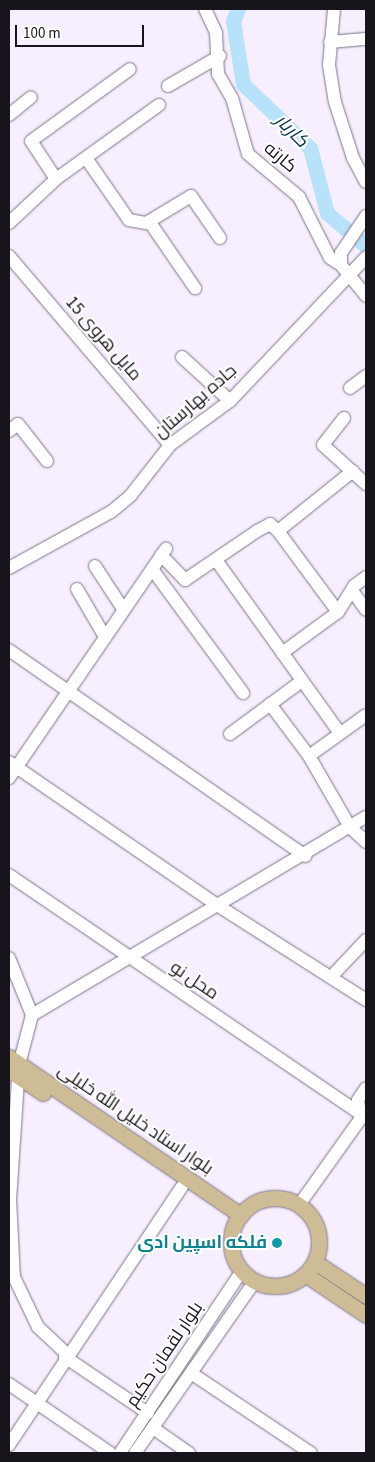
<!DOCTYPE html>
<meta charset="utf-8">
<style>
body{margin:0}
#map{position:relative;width:375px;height:1462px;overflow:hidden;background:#f7effe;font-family:"Source Sans 3",Cairo,sans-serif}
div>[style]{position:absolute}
.river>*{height:15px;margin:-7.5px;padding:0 7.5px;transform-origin:7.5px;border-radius:7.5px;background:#b8e2f9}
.roads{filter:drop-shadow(0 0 1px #7d7384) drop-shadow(0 0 1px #7d7384)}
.minor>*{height:12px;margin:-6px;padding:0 6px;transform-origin:6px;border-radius:6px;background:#fff}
.major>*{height:15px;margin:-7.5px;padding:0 7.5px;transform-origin:7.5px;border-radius:7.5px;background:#cdbc95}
.major>.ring{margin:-7.5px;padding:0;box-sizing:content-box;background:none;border:15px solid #cdbc95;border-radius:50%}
.dots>*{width:14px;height:14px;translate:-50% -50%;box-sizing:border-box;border:2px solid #fff;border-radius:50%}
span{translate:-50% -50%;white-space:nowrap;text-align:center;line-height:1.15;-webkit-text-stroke:4px #fff;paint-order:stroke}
.street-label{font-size:18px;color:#18141b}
.culture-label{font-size:18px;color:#0d838f;font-weight:700}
.right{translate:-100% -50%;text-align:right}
.water-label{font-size:19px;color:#07354a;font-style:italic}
.frame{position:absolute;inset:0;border:10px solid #18141b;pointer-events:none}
.scale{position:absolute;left:15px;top:25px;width:129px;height:22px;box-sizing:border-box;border:2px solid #18141b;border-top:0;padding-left:6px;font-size:15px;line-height:18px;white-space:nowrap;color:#18141b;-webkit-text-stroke:4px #fff;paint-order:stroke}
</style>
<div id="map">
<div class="river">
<div style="left:238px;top:9px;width:13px;rotate:113deg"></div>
<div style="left:233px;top:21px;width:64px;rotate:81deg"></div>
<div style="left:243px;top:84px;width:93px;rotate:43.7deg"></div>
<div style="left:310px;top:148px;width:67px;rotate:75.3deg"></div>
<div style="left:327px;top:213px;width:51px;rotate:40.2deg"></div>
</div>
<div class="roads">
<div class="minor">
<div style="left:205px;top:9px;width:26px;rotate:65deg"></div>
<div style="left:216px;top:33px;width:41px;rotate:87.2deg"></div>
<div style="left:218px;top:74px;width:28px;rotate:60deg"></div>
<div style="left:232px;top:98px;width:58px;rotate:74.1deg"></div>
<div style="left:248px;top:154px;width:67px;rotate:40.1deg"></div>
<div style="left:299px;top:197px;width:68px;rotate:63.1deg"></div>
<div style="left:330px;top:258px;width:13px;rotate:32deg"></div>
<div style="left:334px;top:9px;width:56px;rotate:95.1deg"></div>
<div style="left:329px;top:65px;width:37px;rotate:81deg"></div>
<div style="left:335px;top:102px;width:59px;rotate:72.2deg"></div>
<div style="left:353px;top:158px;width:27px;rotate:62deg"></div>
<div style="left:330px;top:42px;width:36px;rotate:-5deg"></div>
<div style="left:168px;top:86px;width:60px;rotate:-30deg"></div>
<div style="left:9px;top:115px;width:28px;rotate:-39deg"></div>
<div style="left:86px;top:158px;width:75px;rotate:55.3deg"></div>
<div style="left:129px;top:220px;width:22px;rotate:10deg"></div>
<div style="left:151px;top:224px;width:78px;rotate:55.5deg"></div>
<div style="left:56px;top:179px;width:45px;rotate:-123.3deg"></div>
<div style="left:31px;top:141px;width:122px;rotate:-36deg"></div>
<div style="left:366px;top:216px;width:45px;rotate:124deg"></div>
<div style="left:341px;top:253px;width:12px;rotate:90deg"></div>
<div style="left:341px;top:265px;width:40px;rotate:51deg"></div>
<div style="left:148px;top:222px;width:50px;rotate:-31.2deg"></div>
<div style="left:191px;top:196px;width:51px;rotate:55.4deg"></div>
<div style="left:9px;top:223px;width:64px;rotate:-43.1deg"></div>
<div style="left:56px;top:179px;width:127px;rotate:-35.7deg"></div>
<div style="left:9px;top:256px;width:248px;rotate:49.6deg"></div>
<div style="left:182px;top:357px;width:65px;rotate:42.5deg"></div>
<div style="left:350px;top:388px;width:20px;rotate:-37deg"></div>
<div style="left:344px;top:418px;width:34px;rotate:128deg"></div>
<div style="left:323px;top:445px;width:58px;rotate:42.2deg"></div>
<div style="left:9px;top:431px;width:11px;rotate:-38deg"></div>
<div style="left:18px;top:424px;width:47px;rotate:51.9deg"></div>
<div style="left:278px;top:531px;width:101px;rotate:53.5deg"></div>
<div style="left:161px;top:555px;width:35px;rotate:46deg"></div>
<div style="left:185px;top:580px;width:87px;rotate:-34.2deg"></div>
<div style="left:257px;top:531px;width:15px;rotate:-28deg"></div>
<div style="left:270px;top:524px;width:11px;rotate:41deg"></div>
<div style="left:278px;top:531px;width:96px;rotate:-38.7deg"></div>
<div style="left:216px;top:560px;width:213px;rotate:54.4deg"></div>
<div style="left:95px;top:566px;width:51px;rotate:56.9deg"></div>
<div style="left:9px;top:568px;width:116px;rotate:-28.8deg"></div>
<div style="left:111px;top:512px;width:26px;rotate:-40deg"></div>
<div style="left:131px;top:495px;width:63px;rotate:-52deg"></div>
<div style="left:170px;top:445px;width:74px;rotate:-36.3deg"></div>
<div style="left:230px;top:401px;width:198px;rotate:-46.6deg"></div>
<div style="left:152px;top:569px;width:154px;rotate:53.7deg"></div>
<div style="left:77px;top:589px;width:56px;rotate:59.7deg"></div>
<div style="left:353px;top:592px;width:22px;rotate:54deg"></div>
<div style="left:9px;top:650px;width:361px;rotate:34.8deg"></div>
<div style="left:282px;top:653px;width:69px;rotate:-36.2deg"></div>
<div style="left:338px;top:612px;width:31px;rotate:-58deg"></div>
<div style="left:354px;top:586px;width:15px;rotate:-37deg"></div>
<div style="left:270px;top:704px;width:65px;rotate:53.1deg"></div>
<div style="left:309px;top:756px;width:82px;rotate:60deg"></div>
<div style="left:350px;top:827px;width:22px;rotate:43deg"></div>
<div style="left:230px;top:734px;width:89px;rotate:-36.4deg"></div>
<div style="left:309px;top:756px;width:70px;rotate:-35.7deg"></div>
<div style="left:9px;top:762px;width:252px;rotate:34.5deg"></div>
<div style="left:217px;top:905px;width:177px;rotate:32.5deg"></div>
<div style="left:9px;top:778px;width:278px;rotate:-55.6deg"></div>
<div style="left:9px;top:875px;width:432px;rotate:34.2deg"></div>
<div style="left:9px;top:958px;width:61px;rotate:68deg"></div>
<div style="left:32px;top:1015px;width:52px;rotate:104.6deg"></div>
<div style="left:19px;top:1065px;width:134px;rotate:93.8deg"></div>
<div style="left:10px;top:1199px;width:78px;rotate:87.1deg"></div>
<div style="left:14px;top:1277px;width:55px;rotate:64.4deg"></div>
<div style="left:38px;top:1327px;width:40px;rotate:43deg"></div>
<div style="left:331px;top:977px;width:51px;rotate:-46.6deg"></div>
<div style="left:32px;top:1015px;width:388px;rotate:-30.7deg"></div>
<div style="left:360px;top:1114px;width:14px;rotate:-98deg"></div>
<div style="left:358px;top:1100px;width:14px;rotate:-56deg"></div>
<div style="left:299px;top:1205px;width:115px;rotate:-54.5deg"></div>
<div style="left:65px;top:1357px;width:100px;rotate:34deg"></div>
<div style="left:191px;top:1373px;width:144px;rotate:33.7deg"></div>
<div style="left:9px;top:1384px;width:122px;rotate:34.3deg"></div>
<div style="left:153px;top:1428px;width:44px;rotate:34.8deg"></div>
<div style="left:9px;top:1445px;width:311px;rotate:-56.2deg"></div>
<div style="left:120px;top:1453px;width:219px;rotate:-56.2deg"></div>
<div style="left:135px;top:1453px;width:210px;rotate:-55.1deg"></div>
</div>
<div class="major">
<div style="left:9px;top:1057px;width:281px;rotate:34.3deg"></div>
<div style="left:9px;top:1070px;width:41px;rotate:34.1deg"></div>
<div class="ring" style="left:231px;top:1198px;width:73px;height:73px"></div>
<div style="left:315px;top:1262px;width:61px;rotate:33.7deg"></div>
<div style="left:305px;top:1274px;width:73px;rotate:33.9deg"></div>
</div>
</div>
<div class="dots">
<div style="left:277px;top:1243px;background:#0f9aa8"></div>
</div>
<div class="street-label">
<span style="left:280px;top:158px;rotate:40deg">کارته</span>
<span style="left:103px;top:339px;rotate:49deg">مایل هروی 15</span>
<span style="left:196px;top:402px;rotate:-41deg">جاده بهارستان</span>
<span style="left:194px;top:981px;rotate:34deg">محل نو</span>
<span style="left:135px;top:1120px;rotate:34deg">بلوار استاد خلیل الله خلیلی</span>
<span style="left:165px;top:1355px;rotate:-56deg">بلوار لقمان حکیم</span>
</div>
<div class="culture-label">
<span class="right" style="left:267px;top:1243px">فلکه اسپین ادی</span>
</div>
<div class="water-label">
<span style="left:291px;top:131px;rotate:45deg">کاربار</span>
</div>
<div class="frame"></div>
<div class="scale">100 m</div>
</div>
